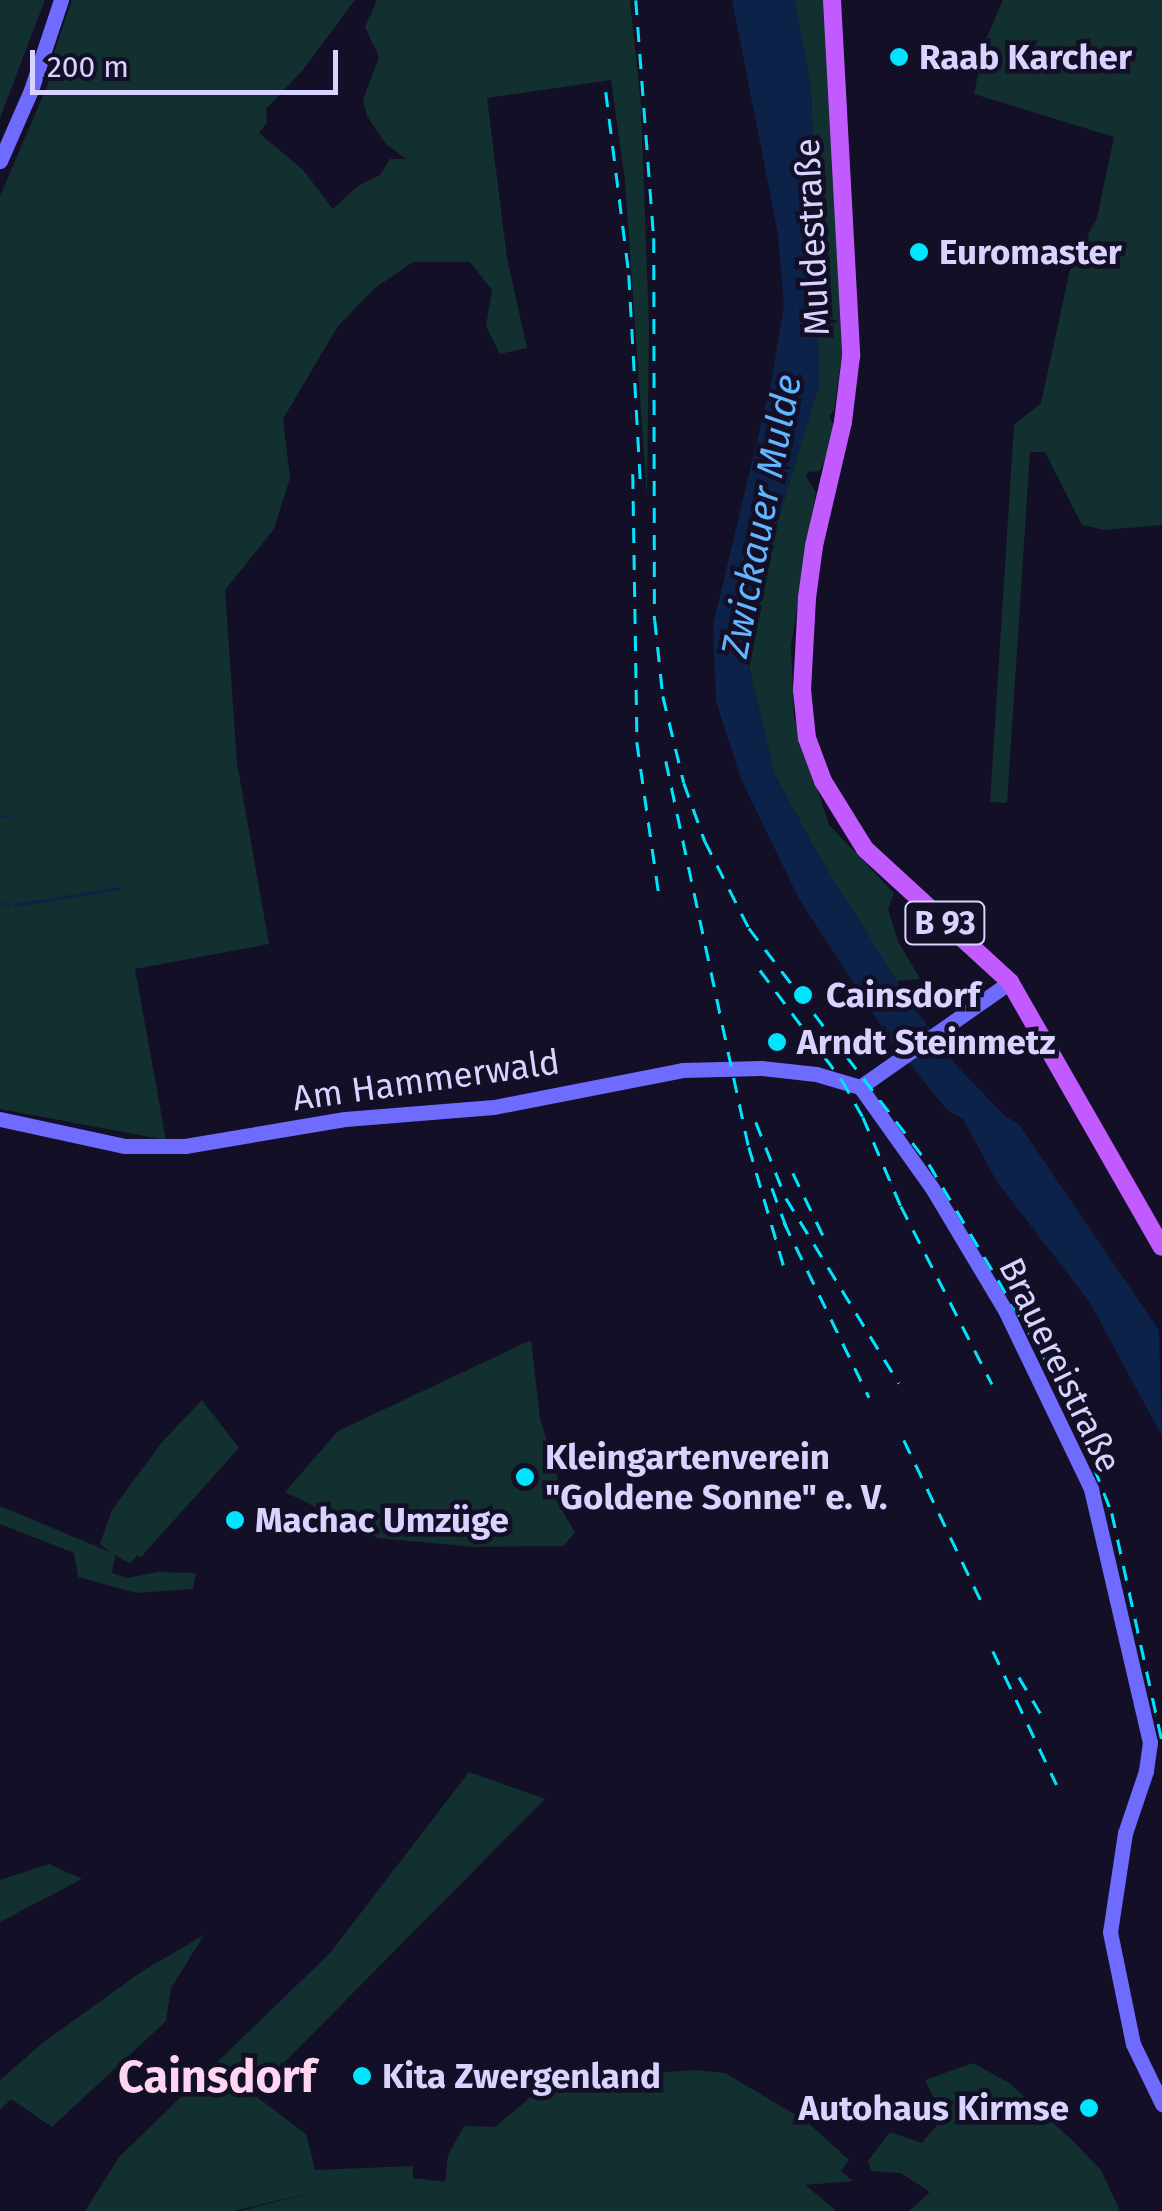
<!DOCTYPE html>
<meta charset="utf-8">
<style>
body{margin:0}
#map{position:relative;width:1162px;height:2211px;overflow:hidden;background:#130f26;font-family:"Fira Sans",sans-serif}
div>[style]{position:absolute}
.green>*{inset:0;background:#12302f}
.water>*{inset:0;background:#0c2248}
.stream>*{height:2.5px;margin:-1.25px;padding:0 1.25px;transform-origin:1.25px;border-radius:1.25px;background:#0c2248}
.secondary>*{height:15px;margin:-7.5px;padding:0 7.5px;transform-origin:7.5px;border-radius:7.5px;background:#6f6bff}
.primary>*{height:18px;margin:-9px;padding:0 9px;transform-origin:9px;border-radius:9px;background:#c25bff}
.rail>*{height:2.5px;margin-top:-1.25px;transform-origin:0;background:repeating-linear-gradient(90deg,#00e5ff 0 15px,transparent 0 27px)}
.dots>*{width:28px;height:28px;translate:-50% -50%;box-sizing:border-box;border:5px solid #130f26;border-radius:50%}
span{translate:-50% -50%;white-space:nowrap;text-align:center;line-height:1.15;-webkit-text-stroke:9px #130f26;paint-order:stroke}
.shield-label span{padding:2px 8px;background:#130f26;border:2px solid;border-radius:8px;-webkit-text-stroke-width:0}
.shield-label{font-size:32px;color:#d9d4ff;font-weight:700}
.poi-label{font-size:35px;color:#d9d4ff;font-weight:700}
.left{translate:0 -50%;text-align:left}
.right{translate:-100% -50%;text-align:right}
.street-label{font-size:35px;color:#d9d4ff}
.water-label{font-size:38px;color:#62b6ff;font-style:italic}
.district-label{font-size:45px;color:#ffd6f0;font-weight:700}
.scale{position:absolute;left:30px;top:50px;width:308px;height:45px;box-sizing:border-box;border:5px solid #d9d4ff;border-top:0;padding-left:12px;font-size:30px;line-height:35px;white-space:nowrap;color:#d9d4ff;-webkit-text-stroke:8px #130f26;paint-order:stroke}
</style>
<div id="map">
<div class="green">
<div style="clip-path:polygon(0 0,45px 0,0 118px)"></div>
<div style="clip-path:polygon(72px 0,355px 0,302px 71px,266px 109px,267px 123px,259px 133px,303px 170px,333px 209px,358px 186px,380px 175px,390px 159px,406px 159px,386px 144px,367px 116px,363px 100px,379px 57px,365px 27px,377px 0,630px 0,641px 105px,649px 326px,647px 498px,625px 181px,611px 80px,487px 98px,507px 258px,527px 348px,500px 354px,486px 326px,492px 290px,470px 262px,413px 262px,375px 288px,338px 326px,283px 419px,290px 478px,274px 529px,225px 590px,237px 763px,269px 944px,135px 969px,166px 1140px,0 1109px,0 196px,48px 84px,50px 64px)"></div>
<div style="clip-path:polygon(795px 0,825px 0,842px 355px,834px 410px,829px 416px,833px 424px,827px 454px,820px 471px,808px 472px,806px 477px,816px 492px,791px 646px,794px 716px,829px 825px,894px 893px,888px 909px,898px 941px,920px 979px,896px 981px,818px 855px,774px 773px,747px 658px,778px 521px,819px 384px,811px 92px)"></div>
<div style="clip-path:polygon(1003px 0,1162px 0,1162px 525px,1104px 530px,1082px 525px,1045px 452px,1030px 452px,1007px 803px,990px 802px,1014px 425px,1041px 403px,1071px 265px,1097px 218px,1114px 137px,974px 94px,984px 44px)"></div>
<div style="clip-path:polygon(531px 1340px,540px 1418px,558px 1479px,548px 1485px,575px 1533px,563px 1546px,474px 1547px,378px 1538px,285px 1492px,338px 1431px)"></div>
<div style="clip-path:polygon(202px 1400px,239px 1448px,141px 1557px,137px 1555px,130px 1564px,115px 1555px,112px 1573px,127px 1578px,157px 1572px,196px 1573px,193px 1589px,136px 1593px,78px 1577px,74px 1553px,0 1524px,0 1506px,110px 1552px,100px 1544px,112px 1510px,162px 1442px)"></div>
<div style="clip-path:polygon(469px 1772px,545px 1799px,253px 2094px,306px 2134px,315px 2170px,413px 2166px,413px 2178px,445px 2182px,448px 2155px,464px 2126px,495px 2127px,539px 2090px,564px 2080px,694px 2070px,725px 2073px,806px 2121px,849px 2160px,841px 2171px,853px 2181px,805px 2185px,837px 2211px,241px 2211px,318px 2191px,234px 2211px,85px 2211px,119px 2157px,330px 1953px)"></div>
<div style="clip-path:polygon(49px 1864px,82px 1879px,0 1922px,0 1880px)"></div>
<div style="clip-path:polygon(204px 1935px,171px 1988px,166px 2021px,52px 2127px,11px 2099px,0 2110px,0 2080px,45px 2041px,141px 1972px)"></div>
<div style="clip-path:polygon(973px 2063px,1009px 2083px,1071px 2139px,1101px 2170px,1120px 2211px,909px 2211px,930px 2192px,901px 2173px,871px 2171px,868px 2161px,890px 2132px,922px 2143px,943px 2118px,925px 2080px)"></div>
</div>
<div class="water">
<div style="clip-path:polygon(732px 0,795px 0,811px 92px,816px 185px,819px 384px,778px 521px,747px 658px,774px 773px,818px 855px,913px 1006px,956px 1065px,1006px 1117px,1018px 1123px,1159px 1330px,1162px 1436px,1090px 1303px,996px 1180px,963px 1119px,947px 1110px,890px 1040px,799px 899px,741px 779px,716px 701px,713px 625px,772px 378px,784px 305px,778px 234px)"></div>
</div>
<div class="stream">
<div style="left:0;top:817px;width:9px"></div>
<div style="left:2px;top:904px;width:7px"></div>
<div style="left:15px;top:905px;width:105px;rotate:-9.3deg"></div>
</div>
<div class="secondary">
<div style="left:0;top:161px;width:77px;rotate:-66.4deg"></div>
<div style="left:31px;top:90px;width:95px;rotate:-71.6deg"></div>
<div style="left:860px;top:1087px;width:124px;rotate:54.5deg"></div>
<div style="left:932px;top:1188px;width:142px;rotate:59.1deg"></div>
<div style="left:1005px;top:1310px;width:199px;rotate:64.3deg"></div>
<div style="left:1091px;top:1489px;width:260px;rotate:76.9deg"></div>
<div style="left:1150px;top:1742px;width:29px;rotate:98deg"></div>
<div style="left:1146px;top:1771px;width:65px;rotate:108.7deg"></div>
<div style="left:1125px;top:1833px;width:100px;rotate:98.6deg"></div>
<div style="left:1110px;top:1932px;width:114px;rotate:78.4deg"></div>
<div style="left:1133px;top:2044px;width:67px;rotate:64.2deg"></div>
<div style="left:860px;top:1087px;width:183px;rotate:-35deg"></div>
<div style="left:0;top:1119px;width:128px;rotate:12.2deg"></div>
<div style="left:125px;top:1146px;width:60px"></div>
<div style="left:185px;top:1146px;width:162px;rotate:-9.6deg"></div>
<div style="left:345px;top:1119px;width:149px;rotate:-4.6deg"></div>
<div style="left:494px;top:1107px;width:192px;rotate:-11.1deg"></div>
<div style="left:682px;top:1070px;width:79px;rotate:-1.5deg"></div>
<div style="left:761px;top:1068px;width:55px;rotate:6.2deg"></div>
<div style="left:816px;top:1074px;width:46px;rotate:16.5deg"></div>
</div>
<div class="primary">
<div style="left:832px;top:0;width:357px;rotate:86.9deg"></div>
<div style="left:851px;top:356px;width:66px;rotate:96.9deg"></div>
<div style="left:843px;top:422px;width:127px;rotate:103.2deg"></div>
<div style="left:814px;top:546px;width:52px;rotate:97.7deg"></div>
<div style="left:807px;top:598px;width:92px;rotate:93.1deg"></div>
<div style="left:802px;top:690px;width:48px;rotate:84.1deg"></div>
<div style="left:807px;top:738px;width:46px;rotate:69.6deg"></div>
<div style="left:823px;top:781px;width:80px;rotate:58.3deg"></div>
<div style="left:865px;top:849px;width:197px;rotate:42.5deg"></div>
<div style="left:1010px;top:982px;width:305px;rotate:60.2deg"></div>
</div>
<div class="rail">
<div style="left:636px;top:0;width:239px;rotate:85.7deg"></div>
<div style="left:654px;top:238px;width:382px;rotate:89.9deg"></div>
<div style="left:655px;top:620px;width:76px;rotate:84deg"></div>
<div style="left:663px;top:696px;width:89px;rotate:76.4deg"></div>
<div style="left:684px;top:783px;width:62px;rotate:70.1deg"></div>
<div style="left:705px;top:841px;width:97px;rotate:63.2deg"></div>
<div style="left:749px;top:928px;width:297px;rotate:52.7deg"></div>
<div style="left:929px;top:1164px;width:265px;rotate:59.2deg"></div>
<div style="left:1065px;top:1392px;width:130px;rotate:68.8deg"></div>
<div style="left:1112px;top:1513px;width:232px;rotate:77.6deg"></div>
<div style="left:606px;top:92px;width:184px;rotate:82.8deg"></div>
<div style="left:629px;top:275px;width:214px;rotate:86.8deg"></div>
<div style="left:633px;top:474px;width:268px;rotate:89.1deg"></div>
<div style="left:637px;top:742px;width:162px;rotate:81.8deg"></div>
<div style="left:666px;top:761px;width:395px;rotate:77.9deg"></div>
<div style="left:749px;top:1147px;width:125px;rotate:73.7deg"></div>
<div style="left:760px;top:970px;width:137px;rotate:53.3deg"></div>
<div style="left:842px;top:1080px;width:43px;rotate:60.4deg"></div>
<div style="left:863px;top:1117px;width:97px;rotate:66.9deg"></div>
<div style="left:901px;top:1206px;width:200px;rotate:62.9deg"></div>
<div style="left:756px;top:1122px;width:79px;rotate:68.6deg"></div>
<div style="left:793px;top:1173px;width:69px;rotate:64.2deg"></div>
<div style="left:772px;top:1188px;width:46px;rotate:69.6deg"></div>
<div style="left:786px;top:1198px;width:217px;rotate:58.6deg"></div>
<div style="left:784px;top:1222px;width:195px;rotate:64.1deg"></div>
<div style="left:904px;top:1440px;width:178px;rotate:64.4deg"></div>
<div style="left:993px;top:1651px;width:148px;rotate:64.5deg"></div>
<div style="left:1019px;top:1677px;width:43px;rotate:59.3deg"></div>
</div>
<div class="dots">
<div style="left:899px;top:57px;background:#00e5ff"></div>
<div style="left:919px;top:252px;background:#00e5ff"></div>
<div style="left:803px;top:995px;background:#00e5ff"></div>
<div style="left:777px;top:1042px;background:#00e5ff"></div>
<div style="left:525px;top:1477px;background:#00e5ff"></div>
<div style="left:235px;top:1520px;background:#00e5ff"></div>
<div style="left:362px;top:2076px;background:#00e5ff"></div>
<div style="left:1089px;top:2108px;background:#00e5ff"></div>
</div>
<div class="shield-label">
<span style="left:945px;top:923px">B 93</span>
</div>
<div class="poi-label">
<span class="left" style="left:919px;top:57px">Raab Karcher</span>
<span class="left" style="left:939px;top:252px">Euromaster</span>
<span class="left" style="left:826px;top:995px">Cainsdorf</span>
<span class="left" style="left:797px;top:1042px">Arndt Steinmetz</span>
<span class="left" style="left:545px;top:1477px">Kleingartenverein<br>"Goldene Sonne" e. V.</span>
<span class="left" style="left:255px;top:1520px">Machac Umzüge</span>
<span class="left" style="left:382px;top:2076px">Kita Zwergenland</span>
<span class="right" style="left:1069px;top:2108px">Autohaus Kirmse</span>
</div>
<div class="street-label">
<span style="left:812px;top:237px;rotate:-93deg">Muldestraße</span>
<span style="left:426px;top:1080px;rotate:-8deg">Am Hammerwald</span>
<span style="left:1060px;top:1365px;rotate:64deg">Brauereistraße</span>
</div>
<div class="water-label">
<span style="left:762px;top:516px;rotate:-79deg">Zwickauer Mulde</span>
</div>
<div class="district-label">
<span style="left:217px;top:2078px">Cainsdorf</span>
</div>
<div class="scale">200 m</div>
</div>
